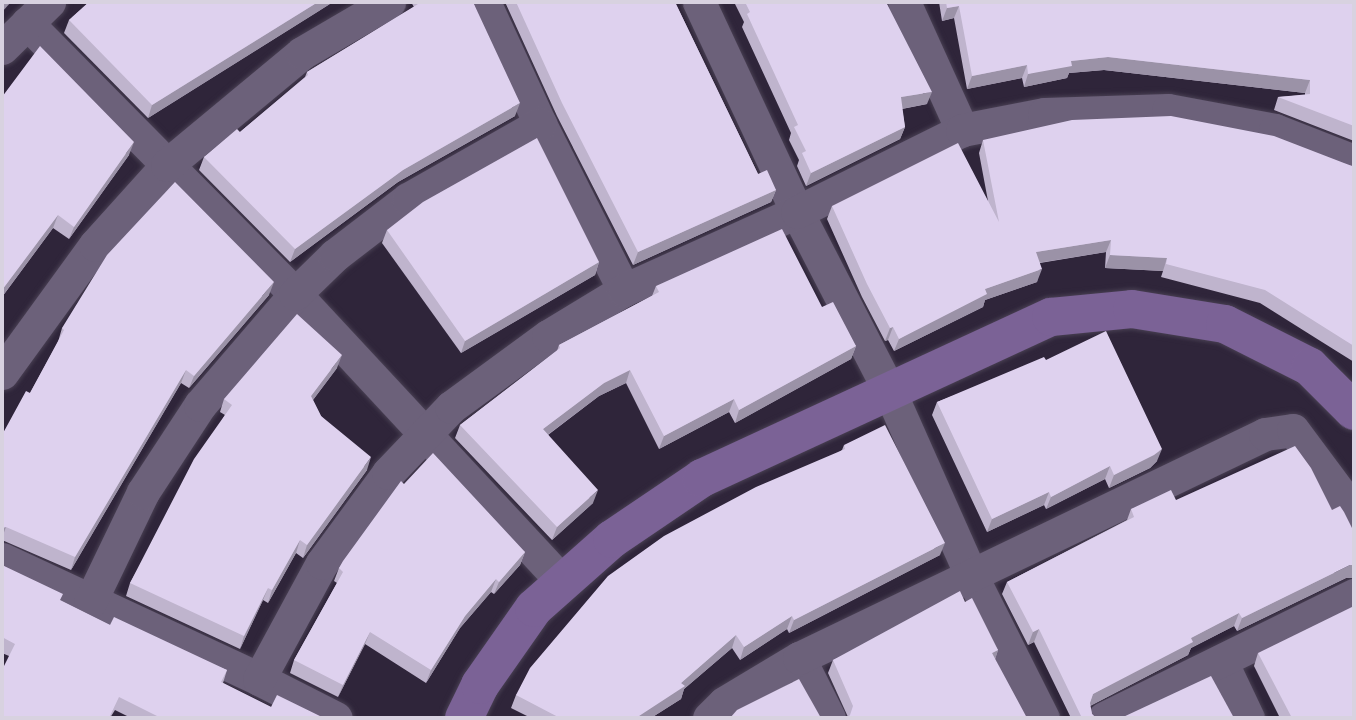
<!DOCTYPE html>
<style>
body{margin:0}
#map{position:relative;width:1356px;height:720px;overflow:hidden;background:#2f253a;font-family:Overpass,sans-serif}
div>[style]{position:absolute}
.roads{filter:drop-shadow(0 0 2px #494053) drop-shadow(0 0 2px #494053)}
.street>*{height:33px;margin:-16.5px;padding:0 16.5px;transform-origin:16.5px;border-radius:16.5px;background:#6c617a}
.secondary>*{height:38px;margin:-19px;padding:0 19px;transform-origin:19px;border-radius:19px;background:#7b6296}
.wall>*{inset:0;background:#bfb4cd}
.shaded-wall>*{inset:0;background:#9b92a7}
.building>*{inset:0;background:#ded1ee}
span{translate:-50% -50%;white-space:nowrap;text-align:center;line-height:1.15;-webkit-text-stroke:7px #15101a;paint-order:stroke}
.frame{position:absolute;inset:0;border:4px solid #d8d2e0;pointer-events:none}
</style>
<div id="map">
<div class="roads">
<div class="street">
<div style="left:484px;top:2px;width:134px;rotate:65.3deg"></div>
<div style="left:540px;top:124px;width:186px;rotate:63.2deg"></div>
<div style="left:699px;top:2px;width:232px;rotate:65deg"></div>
<div style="left:797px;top:212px;width:200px;rotate:62.7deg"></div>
<div style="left:889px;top:390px;width:202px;rotate:66.1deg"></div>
<div style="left:971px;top:575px;width:160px;rotate:63.3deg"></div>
<div style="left:904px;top:2px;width:141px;rotate:65.6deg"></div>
<div style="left:27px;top:23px;width:381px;rotate:45.3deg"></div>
<div style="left:295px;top:294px;width:393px;rotate:47.1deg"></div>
<div style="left:2px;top:48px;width:66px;rotate:-44.4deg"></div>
<div style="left:2px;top:373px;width:158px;rotate:-54deg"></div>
<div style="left:95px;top:245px;width:108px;rotate:-48deg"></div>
<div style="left:167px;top:165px;width:175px;rotate:-39.7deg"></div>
<div style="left:302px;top:53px;width:101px;rotate:-30.4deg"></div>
<div style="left:2px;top:559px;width:284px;rotate:25deg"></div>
<div style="left:259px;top:679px;width:86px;rotate:26.9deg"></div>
<div style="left:90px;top:602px;width:122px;rotate:-64.3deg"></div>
<div style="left:143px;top:492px;width:104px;rotate:-56.8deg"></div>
<div style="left:200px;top:405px;width:146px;rotate:-49.4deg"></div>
<div style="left:295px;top:294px;width:56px;rotate:-44.3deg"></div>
<div style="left:335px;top:255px;width:92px;rotate:-37.5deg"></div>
<div style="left:408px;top:199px;width:152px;rotate:-29.6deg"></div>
<div style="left:799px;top:658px;width:67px;rotate:63.4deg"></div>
<div style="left:1221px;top:661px;width:63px;rotate:64.7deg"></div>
<div style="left:259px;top:679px;width:132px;rotate:-61.5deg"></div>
<div style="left:322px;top:563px;width:112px;rotate:-53.7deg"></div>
<div style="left:388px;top:473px;width:91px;rotate:-46.3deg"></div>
<div style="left:451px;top:407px;width:120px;rotate:-36.2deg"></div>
<div style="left:548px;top:336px;width:89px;rotate:-31.2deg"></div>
<div style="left:624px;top:290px;width:190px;rotate:-24.3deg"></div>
<div style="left:797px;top:212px;width:184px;rotate:-26.4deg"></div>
<div style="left:962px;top:130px;width:84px;rotate:-11deg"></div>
<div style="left:1044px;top:114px;width:124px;rotate:-1.8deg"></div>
<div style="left:1168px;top:110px;width:109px;rotate:10.6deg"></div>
<div style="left:1275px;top:130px;width:85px;rotate:21.4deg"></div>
<div style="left:709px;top:718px;width:21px;rotate:-45deg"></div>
<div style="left:724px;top:703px;width:87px;rotate:-31deg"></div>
<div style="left:799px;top:658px;width:517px;rotate:-25.67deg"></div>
<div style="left:1265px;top:434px;width:28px;rotate:-8deg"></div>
<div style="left:1293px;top:430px;width:102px;rotate:53.4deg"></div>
<div style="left:1104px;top:718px;width:279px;rotate:-26.2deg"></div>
</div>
<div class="secondary">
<div style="left:464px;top:718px;width:37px;rotate:-64deg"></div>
<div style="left:480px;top:685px;width:94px;rotate:-55deg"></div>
<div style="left:534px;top:608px;width:104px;rotate:-41.5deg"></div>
<div style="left:612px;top:539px;width:109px;rotate:-34.1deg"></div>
<div style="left:702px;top:478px;width:384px;rotate:-24.8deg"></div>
<div style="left:1051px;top:317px;width:81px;rotate:-5.6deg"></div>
<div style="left:1132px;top:309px;width:94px;rotate:9.2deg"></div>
<div style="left:1225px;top:324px;width:95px;rotate:26.8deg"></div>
<div style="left:1310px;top:367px;width:62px;rotate:45deg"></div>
</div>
</div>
<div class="wall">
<div style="clip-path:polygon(89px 2px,333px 2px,148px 118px,64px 33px,69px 20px)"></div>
<div style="clip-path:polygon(411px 2px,473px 2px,515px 116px,398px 182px,290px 262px,199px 170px,204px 157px,240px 132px,305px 77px,307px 72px,414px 7px)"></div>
<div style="clip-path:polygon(505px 2px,675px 2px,758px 174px,776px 190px,771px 202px,633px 265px,557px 116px)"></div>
<div style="clip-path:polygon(734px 2px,886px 2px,927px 104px,902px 109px,905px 127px,900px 139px,806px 186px,797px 166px,799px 160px,789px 140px,791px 133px,742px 27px,744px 22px)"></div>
<div style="clip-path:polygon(939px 2px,1354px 2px,1354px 141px,1274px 110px,1278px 97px,1305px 95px,1305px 93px,1104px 70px,1069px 73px,1067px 78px,1024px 87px,1022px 78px,967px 89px,954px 18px,942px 21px)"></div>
<div style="clip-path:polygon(2px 97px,129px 155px,69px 239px,53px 228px,2px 297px)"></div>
<div style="clip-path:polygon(983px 140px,1354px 166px,1354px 362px,1260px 303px,1161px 277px,1163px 271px,1105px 268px,1106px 252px,1040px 263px,1037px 282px,985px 300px,983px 307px,894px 351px,888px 340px,885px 341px,862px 297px,827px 219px,832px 206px,988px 201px,979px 153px)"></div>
<div style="clip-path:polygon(387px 230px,599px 262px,595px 275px,461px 353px,382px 243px)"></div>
<div style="clip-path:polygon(656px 286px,822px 307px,856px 346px,851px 359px,735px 423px,729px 412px,659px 449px,626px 383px,599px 396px,548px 435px,593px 503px,552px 540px,455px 438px,460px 425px,557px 351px,559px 345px,652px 296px)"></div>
<div style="clip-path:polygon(269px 295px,189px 388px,181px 383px,71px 570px,2px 540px,2px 435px,30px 393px,58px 342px,62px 328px)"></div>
<div style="clip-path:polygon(1046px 360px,1157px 461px,1150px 468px,1109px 488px,1105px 479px,1046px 509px,1044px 505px,987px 532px,932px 415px,937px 402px)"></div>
<div style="clip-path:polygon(337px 368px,313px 400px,321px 416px,367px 470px,303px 558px,296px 553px,268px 603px,263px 600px,240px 649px,126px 596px,130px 583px,225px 415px,220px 412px,224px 399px)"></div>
<div style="clip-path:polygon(844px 445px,940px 555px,789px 633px,787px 629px,740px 660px,732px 648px,684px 689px,681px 699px,651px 718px,531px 718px,511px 708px,516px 695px,842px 450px)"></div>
<div style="clip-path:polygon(404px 484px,525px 552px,520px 565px,494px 594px,491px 592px,460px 628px,426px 683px,365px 644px,338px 697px,290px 673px,294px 660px,337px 583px,334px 581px,339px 568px)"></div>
<div style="clip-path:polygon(1176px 500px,1346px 578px,1237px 631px,1234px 626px,1191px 648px,1188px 655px,1090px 706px,1092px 714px,1096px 718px,1071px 718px,1034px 642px,1028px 645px,1002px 594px,1007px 582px,1127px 520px,1131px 509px)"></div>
<div style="clip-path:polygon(2px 565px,61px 601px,110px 625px,227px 670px,223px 683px,271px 707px,324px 718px,131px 718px,115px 710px,110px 718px,2px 718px,9px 656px,2px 653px)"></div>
<div style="clip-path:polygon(965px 602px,998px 650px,995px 659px,848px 717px,828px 673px,833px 660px)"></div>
<div style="clip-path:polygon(1258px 653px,1354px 718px,1280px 718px,1254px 666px)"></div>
</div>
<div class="shaded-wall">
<div style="clip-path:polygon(5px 2px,11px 2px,2px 12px,2px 5px)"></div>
<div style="clip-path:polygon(318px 2px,333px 2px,148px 118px,152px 105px)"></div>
<div style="clip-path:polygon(959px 6px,954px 18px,942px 21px,947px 8px)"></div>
<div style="clip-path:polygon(1108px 57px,1310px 80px,1305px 93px,1104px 70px,1069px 73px,1067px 78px,1024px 87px,1028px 74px,1071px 61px)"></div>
<div style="clip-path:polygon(1027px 65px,1022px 78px,967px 89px,972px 76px)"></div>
<div style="clip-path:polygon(932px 92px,927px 104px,896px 110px,901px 97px)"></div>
<div style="clip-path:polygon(520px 103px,515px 116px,398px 182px,290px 262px,295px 249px,403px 170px)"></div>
<div style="clip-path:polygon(905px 127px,900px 139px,806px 186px,811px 173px)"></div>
<div style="clip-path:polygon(134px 142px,129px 155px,69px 239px,74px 227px)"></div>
<div style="clip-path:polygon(776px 190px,771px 202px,633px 265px,638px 252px)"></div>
<div style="clip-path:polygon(58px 215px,53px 228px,2px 297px,2px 290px)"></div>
<div style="clip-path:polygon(1111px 240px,1106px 252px,1031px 264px,1036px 252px)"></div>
<div style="clip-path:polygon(1110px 255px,1167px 258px,1163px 271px,1105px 268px)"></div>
<div style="clip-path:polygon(599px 262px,595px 275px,461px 353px,465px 341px)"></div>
<div style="clip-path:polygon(1042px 269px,1037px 282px,985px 300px,983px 307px,894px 351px,899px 339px,985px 289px)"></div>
<div style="clip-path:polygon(274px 282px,269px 295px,189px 388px,194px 376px)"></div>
<div style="clip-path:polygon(893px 327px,888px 340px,885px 341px,890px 328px)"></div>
<div style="clip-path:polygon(856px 346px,851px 359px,735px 423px,739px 410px)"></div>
<div style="clip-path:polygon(342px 355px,337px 368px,306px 409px,311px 396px)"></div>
<div style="clip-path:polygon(186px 370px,181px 383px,71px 570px,75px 557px)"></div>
<div style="clip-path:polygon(630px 370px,626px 383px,599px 396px,538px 442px,543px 429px,604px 383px)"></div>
<div style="clip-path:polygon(734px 399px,729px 412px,659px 449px,664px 436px)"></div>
<div style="clip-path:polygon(1162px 449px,1157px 461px,1150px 468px,1109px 488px,1114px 475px)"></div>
<div style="clip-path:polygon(371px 457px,367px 470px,303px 558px,307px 545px)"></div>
<div style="clip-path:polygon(1110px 466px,1105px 479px,1046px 509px,1051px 497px)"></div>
<div style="clip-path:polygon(598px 490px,593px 503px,552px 540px,557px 527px)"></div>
<div style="clip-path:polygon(1049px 492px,1044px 505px,987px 532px,992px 519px)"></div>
<div style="clip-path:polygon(6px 527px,2px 538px,2px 528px)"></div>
<div style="clip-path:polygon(300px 540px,296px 553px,268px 603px,272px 590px)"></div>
<div style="clip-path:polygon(945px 543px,940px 555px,789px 633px,794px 620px)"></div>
<div style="clip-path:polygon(525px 552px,520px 565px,494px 594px,499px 582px)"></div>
<div style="clip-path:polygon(1350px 565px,1354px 565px,1354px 578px,1346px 578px,1237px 631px,1242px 618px)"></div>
<div style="clip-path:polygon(496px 579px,491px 592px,460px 628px,426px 683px,431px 670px,465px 616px)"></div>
<div style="clip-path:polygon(268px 588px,263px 600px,240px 649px,244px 636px)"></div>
<div style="clip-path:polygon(1239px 613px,1234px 626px,1191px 648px,1188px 655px,1088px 707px,1093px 694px,1191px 638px)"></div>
<div style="clip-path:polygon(792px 616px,787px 629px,740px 660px,744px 647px)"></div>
<div style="clip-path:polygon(1039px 629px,1034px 642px,1028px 645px,1033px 632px)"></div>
<div style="clip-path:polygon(370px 632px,365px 644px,338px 697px,343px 685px)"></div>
<div style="clip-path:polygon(736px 635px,732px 648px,684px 689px,681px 699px,651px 718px,636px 718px,681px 683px)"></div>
<div style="clip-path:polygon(998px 650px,994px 663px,992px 653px)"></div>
</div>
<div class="building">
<div style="clip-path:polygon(89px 2px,318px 2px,152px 105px,69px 20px)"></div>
<div style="clip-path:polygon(416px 2px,473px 2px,520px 103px,403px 170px,295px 249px,204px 157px,237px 129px,240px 132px,308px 75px,307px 72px,418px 4px)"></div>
<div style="clip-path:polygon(516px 2px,675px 2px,758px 174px,767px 170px,776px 190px,638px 252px,562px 103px)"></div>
<div style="clip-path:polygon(745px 2px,886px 2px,932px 92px,901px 97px,905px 127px,811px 173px,802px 153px,806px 151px,794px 127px,798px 125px,747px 14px,750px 12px)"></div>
<div style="clip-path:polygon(946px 2px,1354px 2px,1354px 126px,1278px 97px,1310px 94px,1310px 80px,1108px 57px,1071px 61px,1072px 66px,1028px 74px,1027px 65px,972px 76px,959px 6px,947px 8px)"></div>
<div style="clip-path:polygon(40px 46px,134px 142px,74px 227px,58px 215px,2px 290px,2px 97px)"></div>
<div style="clip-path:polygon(1171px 116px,1274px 136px,1352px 166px,1354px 166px,1354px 346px,1265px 290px,1166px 264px,1167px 258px,1110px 255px,1111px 240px,1036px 252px,1042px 269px,985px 289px,987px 294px,899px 339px,893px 327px,890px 328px,867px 284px,832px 206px,958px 143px,999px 222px,983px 140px,1072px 120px)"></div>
<div style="clip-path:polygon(537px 138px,599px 262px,465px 341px,387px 230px,423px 202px)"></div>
<div style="clip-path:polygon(175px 182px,274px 282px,194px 376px,186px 370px,75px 557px,6px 527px,2px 528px,2px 450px,4px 445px,2px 444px,2px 435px,26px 391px,30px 393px,64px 330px,62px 328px,107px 255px)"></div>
<div style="clip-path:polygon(782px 229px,822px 307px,833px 302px,856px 346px,739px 410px,734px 399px,664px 436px,630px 370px,604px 383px,543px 429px,598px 490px,557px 527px,460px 425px,560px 348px,559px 345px,659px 292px,656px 286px)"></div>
<div style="clip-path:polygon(297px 314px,342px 355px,311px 396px,321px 416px,371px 457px,307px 545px,300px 540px,272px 590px,268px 588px,244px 636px,130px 583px,194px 459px,232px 405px,224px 399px)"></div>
<div style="clip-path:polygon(1106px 331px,1162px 449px,1154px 455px,1114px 475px,1110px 466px,1051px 497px,1049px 492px,992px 519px,937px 402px,1044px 357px,1046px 360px)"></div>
<div style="clip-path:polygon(885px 425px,945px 543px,794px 620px,792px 616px,744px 647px,736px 635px,681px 683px,685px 686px,636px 718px,560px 718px,516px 695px,530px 668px,608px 576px,664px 536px,756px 487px,845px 449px,844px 445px)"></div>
<div style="clip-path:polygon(1295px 446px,1311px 468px,1332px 510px,1340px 506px,1344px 512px,1354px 532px,1354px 565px,1350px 565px,1242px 618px,1239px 613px,1191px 638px,1193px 642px,1093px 694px,1090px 703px,1092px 714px,1096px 718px,1082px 718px,1039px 629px,1033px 632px,1007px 582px,1134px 517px,1131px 509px,1171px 490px,1176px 500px)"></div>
<div style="clip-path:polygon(433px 453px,525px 552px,499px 582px,496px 579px,465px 616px,431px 670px,370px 632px,343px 685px,294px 660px,343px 572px,339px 568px,343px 561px,401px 481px,404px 484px)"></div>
<div style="clip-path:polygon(2px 565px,63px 594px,60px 600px,110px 625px,114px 617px,227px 670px,221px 682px,271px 707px,277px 695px,324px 718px,161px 718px,119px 697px,109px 718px,2px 718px,2px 670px,15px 644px,2px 637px)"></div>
<div style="clip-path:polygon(960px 591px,965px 602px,972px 598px,998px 650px,992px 653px,1027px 718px,847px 718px,850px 715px,853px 706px,833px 660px)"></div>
<div style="clip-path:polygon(1354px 606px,1354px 718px,1292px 718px,1258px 653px)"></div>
<div style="clip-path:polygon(1211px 676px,1234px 718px,1121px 718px)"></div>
<div style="clip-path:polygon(799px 679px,821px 718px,730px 718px,737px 710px)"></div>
</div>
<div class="frame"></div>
</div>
